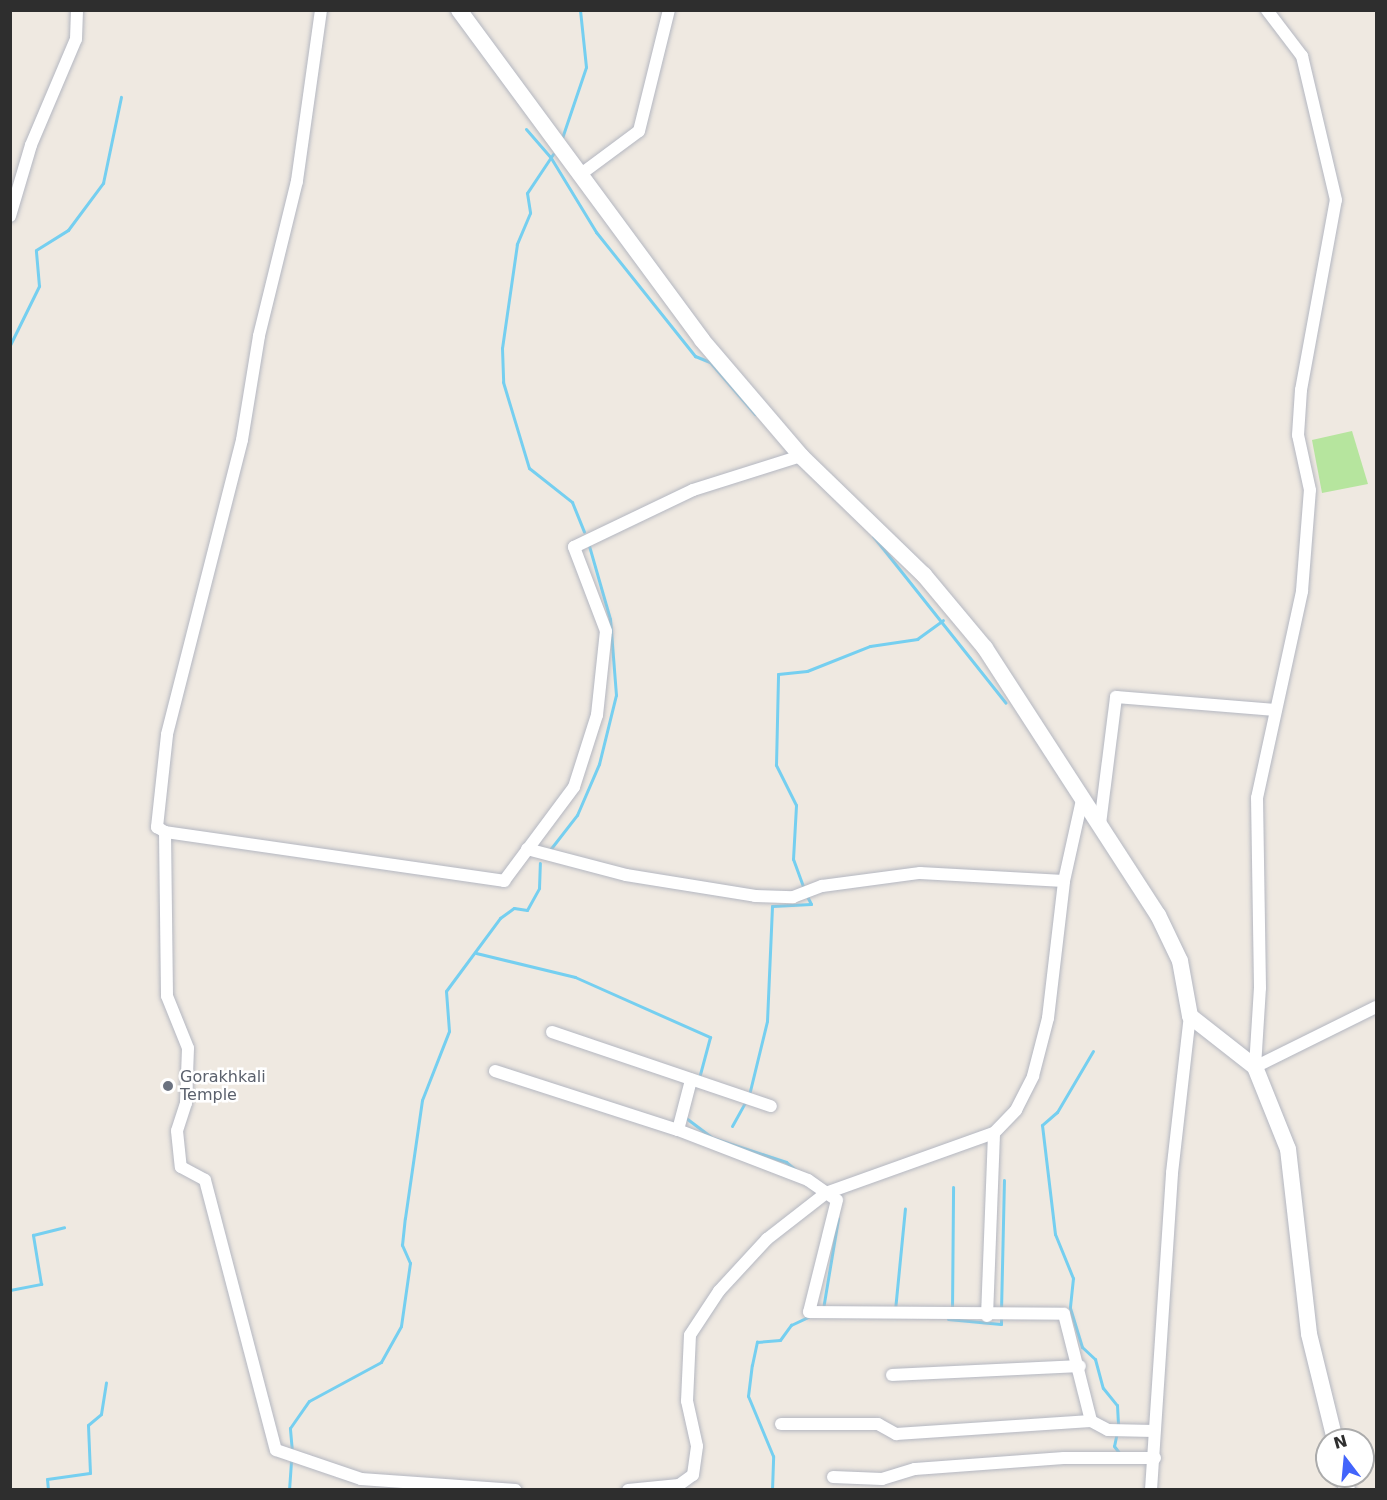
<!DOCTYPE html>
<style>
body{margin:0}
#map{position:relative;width:1387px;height:1500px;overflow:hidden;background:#efe9e1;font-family:"DejaVu Sans",sans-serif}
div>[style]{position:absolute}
.green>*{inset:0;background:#b6e59e}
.stream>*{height:3px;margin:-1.5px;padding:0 1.5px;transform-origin:1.5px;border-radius:1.5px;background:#75cff0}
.roads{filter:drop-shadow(0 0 2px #b4b7c1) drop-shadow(0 0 2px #b4b7c1)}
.street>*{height:12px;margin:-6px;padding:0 6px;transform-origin:6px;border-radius:6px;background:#fff}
.secondary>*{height:16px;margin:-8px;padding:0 8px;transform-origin:8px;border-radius:8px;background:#fff}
.dots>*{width:16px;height:16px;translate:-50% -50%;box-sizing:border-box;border:3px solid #fff;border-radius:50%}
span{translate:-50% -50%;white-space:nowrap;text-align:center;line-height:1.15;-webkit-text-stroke:5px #fff;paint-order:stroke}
.worship-label{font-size:16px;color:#5b616d}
.left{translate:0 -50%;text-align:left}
.frame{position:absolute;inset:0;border:12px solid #2e2e2e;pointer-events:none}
.north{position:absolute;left:1315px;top:1428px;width:60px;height:60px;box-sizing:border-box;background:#fff;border:2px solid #ababab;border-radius:50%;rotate:344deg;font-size:16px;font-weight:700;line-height:24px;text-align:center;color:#2e2e2e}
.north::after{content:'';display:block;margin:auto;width:21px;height:27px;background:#4264fb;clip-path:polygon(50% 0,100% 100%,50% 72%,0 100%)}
</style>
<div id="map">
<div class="green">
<div style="clip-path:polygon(1352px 431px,1368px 484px,1322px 493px,1312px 440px)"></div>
</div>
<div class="stream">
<div style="left:526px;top:129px;width:38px;rotate:49deg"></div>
<div style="left:551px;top:158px;width:87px;rotate:58.7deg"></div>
<div style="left:596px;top:232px;width:159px;rotate:51.4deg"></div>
<div style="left:695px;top:356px;width:16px;rotate:22deg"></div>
<div style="left:710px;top:362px;width:69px;rotate:49.1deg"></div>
<div style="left:562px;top:138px;width:75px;rotate:-71.3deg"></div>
<div style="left:586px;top:67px;width:57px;rotate:-96deg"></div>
<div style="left:553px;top:154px;width:47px;rotate:123.7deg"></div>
<div style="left:527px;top:193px;width:20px;rotate:81deg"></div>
<div style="left:530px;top:213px;width:34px;rotate:113deg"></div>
<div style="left:517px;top:244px;width:105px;rotate:98.2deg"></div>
<div style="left:502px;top:348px;width:34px;rotate:88deg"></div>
<div style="left:503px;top:382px;width:90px;rotate:73.2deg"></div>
<div style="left:529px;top:468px;width:55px;rotate:38.3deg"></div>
<div style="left:572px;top:502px;width:32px;rotate:68deg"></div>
<div style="left:10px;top:345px;width:66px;rotate:-63.8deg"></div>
<div style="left:39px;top:286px;width:36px;rotate:-95deg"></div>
<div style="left:36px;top:250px;width:38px;rotate:-32deg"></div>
<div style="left:68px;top:230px;width:59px;rotate:-53.3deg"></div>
<div style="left:103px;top:183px;width:88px;rotate:-78.2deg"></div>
<div style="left:873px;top:536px;width:213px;rotate:51.5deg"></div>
<div style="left:549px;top:851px;width:46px;rotate:-52.1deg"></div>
<div style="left:577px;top:815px;width:56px;rotate:-66.7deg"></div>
<div style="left:599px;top:764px;width:71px;rotate:-76.2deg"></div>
<div style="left:616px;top:695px;width:76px;rotate:-94.5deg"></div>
<div style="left:610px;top:619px;width:76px;rotate:-106deg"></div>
<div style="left:804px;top:889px;width:32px;rotate:-110deg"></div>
<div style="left:793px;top:859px;width:54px;rotate:-86.8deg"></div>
<div style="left:796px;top:805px;width:45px;rotate:-116.6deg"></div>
<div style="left:776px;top:765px;width:91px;rotate:-88.7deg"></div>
<div style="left:778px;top:674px;width:29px;rotate:-6deg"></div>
<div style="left:807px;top:671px;width:68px;rotate:-21.6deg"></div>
<div style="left:870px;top:646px;width:48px;rotate:-8.5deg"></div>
<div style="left:917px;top:639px;width:32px;rotate:-36deg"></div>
<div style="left:476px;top:953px;width:102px;rotate:13.6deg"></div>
<div style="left:575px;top:977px;width:148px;rotate:24deg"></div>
<div style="left:710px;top:1037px;width:42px;rotate:105deg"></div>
<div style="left:1093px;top:1051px;width:71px;rotate:120.5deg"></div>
<div style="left:1057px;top:1112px;width:20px;rotate:139deg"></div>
<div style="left:1042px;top:1125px;width:110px;rotate:83.2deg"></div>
<div style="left:1055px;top:1234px;width:48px;rotate:67.8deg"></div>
<div style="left:1073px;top:1278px;width:30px;rotate:96deg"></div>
<div style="left:1070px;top:1308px;width:41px;rotate:72.9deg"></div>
<div style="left:1082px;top:1347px;width:18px;rotate:43deg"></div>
<div style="left:1095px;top:1359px;width:30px;rotate:75deg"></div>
<div style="left:1103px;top:1388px;width:22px;rotate:51deg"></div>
<div style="left:1117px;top:1405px;width:21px;rotate:87deg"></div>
<div style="left:749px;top:1095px;width:76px;rotate:-76.3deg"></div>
<div style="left:767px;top:1021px;width:115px;rotate:-87.5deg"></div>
<div style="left:772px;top:906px;width:39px;rotate:-3deg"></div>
<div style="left:811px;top:904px;width:7px;rotate:-117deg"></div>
<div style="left:686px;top:1118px;width:34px;rotate:37deg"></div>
<div style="left:713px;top:1138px;width:77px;rotate:18.2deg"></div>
<div style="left:786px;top:1162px;width:14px;rotate:39deg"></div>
<div style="left:732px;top:1126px;width:29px;rotate:-61deg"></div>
<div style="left:10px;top:1290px;width:32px;rotate:-11deg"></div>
<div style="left:41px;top:1284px;width:50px;rotate:-99.3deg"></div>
<div style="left:33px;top:1235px;width:32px;rotate:-14deg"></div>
<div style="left:823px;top:1309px;width:92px;rotate:-80.6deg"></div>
<div style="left:895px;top:1310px;width:102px;rotate:-84.4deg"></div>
<div style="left:952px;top:1311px;width:124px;rotate:-89.5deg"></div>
<div style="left:1001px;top:1311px;width:131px;rotate:-88.7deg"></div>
<div style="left:948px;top:1319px;width:53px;rotate:5.4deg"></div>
<div style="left:1001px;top:1324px;width:6px;rotate:-90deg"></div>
<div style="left:1117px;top:1432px;width:14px;rotate:102deg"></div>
<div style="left:1114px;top:1446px;width:10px;rotate:53deg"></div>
<div style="left:292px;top:1452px;width:24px;rotate:-95deg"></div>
<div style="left:290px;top:1428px;width:33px;rotate:-55deg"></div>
<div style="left:309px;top:1401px;width:82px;rotate:-28.4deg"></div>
<div style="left:381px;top:1362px;width:41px;rotate:-60.9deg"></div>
<div style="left:401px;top:1326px;width:64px;rotate:-81.9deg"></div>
<div style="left:410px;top:1263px;width:20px;rotate:-114deg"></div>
<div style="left:402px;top:1245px;width:27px;rotate:-84deg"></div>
<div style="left:405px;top:1218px;width:119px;rotate:-81.8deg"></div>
<div style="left:422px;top:1100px;width:74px;rotate:-68.6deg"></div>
<div style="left:449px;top:1031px;width:40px;rotate:-94.3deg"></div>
<div style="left:446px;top:991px;width:91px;rotate:-53.5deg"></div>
<div style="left:500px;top:918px;width:17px;rotate:-36deg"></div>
<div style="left:514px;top:908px;width:13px;rotate:9deg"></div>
<div style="left:527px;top:910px;width:25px;rotate:-61deg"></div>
<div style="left:539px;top:888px;width:25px;rotate:-88deg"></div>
<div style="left:48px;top:1490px;width:11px;rotate:-95deg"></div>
<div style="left:47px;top:1479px;width:43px;rotate:-7.9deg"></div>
<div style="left:90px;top:1473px;width:48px;rotate:-92.4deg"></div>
<div style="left:88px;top:1425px;width:17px;rotate:-40deg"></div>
<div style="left:101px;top:1414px;width:32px;rotate:-81deg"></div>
<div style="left:289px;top:1490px;width:32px;rotate:-86deg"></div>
<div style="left:772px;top:1490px;width:34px;rotate:-88deg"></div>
<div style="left:773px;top:1456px;width:65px;rotate:-112.6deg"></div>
<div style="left:748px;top:1396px;width:31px;rotate:-83deg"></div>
<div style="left:752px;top:1365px;width:24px;rotate:-78deg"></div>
<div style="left:757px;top:1342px;width:23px;rotate:-5deg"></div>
<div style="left:780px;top:1340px;width:19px;rotate:-54deg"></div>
<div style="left:791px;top:1325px;width:19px;rotate:-25deg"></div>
</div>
<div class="roads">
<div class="street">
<div style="left:321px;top:10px;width:173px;rotate:98deg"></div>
<div style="left:297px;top:181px;width:160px;rotate:103.8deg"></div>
<div style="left:259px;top:336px;width:105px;rotate:99.3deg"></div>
<div style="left:242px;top:440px;width:304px;rotate:104.3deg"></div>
<div style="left:167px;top:735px;width:93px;rotate:96.2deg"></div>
<div style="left:157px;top:827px;width:9px;rotate:32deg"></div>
<div style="left:165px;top:832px;width:164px;rotate:89.3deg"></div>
<div style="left:167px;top:996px;width:56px;rotate:68deg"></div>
<div style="left:188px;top:1048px;width:55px;rotate:92.1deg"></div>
<div style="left:186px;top:1103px;width:29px;rotate:108deg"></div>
<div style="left:177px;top:1131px;width:36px;rotate:84deg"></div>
<div style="left:181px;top:1167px;width:27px;rotate:28deg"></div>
<div style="left:205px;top:1180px;width:279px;rotate:75.3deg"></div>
<div style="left:276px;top:1450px;width:90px;rotate:18.8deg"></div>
<div style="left:361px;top:1479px;width:155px;rotate:4.1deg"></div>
<div style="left:581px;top:174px;width:72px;rotate:-36.6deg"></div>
<div style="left:639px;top:131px;width:125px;rotate:-76.1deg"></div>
<div style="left:10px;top:216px;width:74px;rotate:-73.5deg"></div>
<div style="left:31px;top:145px;width:115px;rotate:-67deg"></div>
<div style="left:76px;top:39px;width:29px;rotate:-88deg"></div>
<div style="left:1100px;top:824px;width:128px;rotate:-82.8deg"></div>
<div style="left:1116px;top:697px;width:160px;rotate:4.7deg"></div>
<div style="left:165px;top:832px;width:343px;rotate:8.2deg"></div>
<div style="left:504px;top:881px;width:117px;rotate:-53.3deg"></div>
<div style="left:574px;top:787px;width:76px;rotate:-72.3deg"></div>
<div style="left:597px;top:715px;width:84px;rotate:-83.9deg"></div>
<div style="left:606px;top:631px;width:90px;rotate:-110.9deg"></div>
<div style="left:574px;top:547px;width:132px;rotate:-25.6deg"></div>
<div style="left:693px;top:490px;width:113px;rotate:-17.5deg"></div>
<div style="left:527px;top:849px;width:102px;rotate:14.7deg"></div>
<div style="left:626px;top:875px;width:131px;rotate:9.2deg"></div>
<div style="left:755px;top:896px;width:38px;rotate:2deg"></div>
<div style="left:793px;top:897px;width:31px;rotate:-21deg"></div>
<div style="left:822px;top:886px;width:99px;rotate:-7.6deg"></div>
<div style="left:920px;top:873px;width:144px;rotate:3.2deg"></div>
<div style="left:552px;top:1032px;width:231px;rotate:18.7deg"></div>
<div style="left:1255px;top:1067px;width:79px;rotate:-86.4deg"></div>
<div style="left:1260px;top:988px;width:190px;rotate:-90.9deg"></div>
<div style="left:1257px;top:798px;width:212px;rotate:-77.7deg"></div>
<div style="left:1302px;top:591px;width:101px;rotate:-85.5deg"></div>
<div style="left:1310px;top:490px;width:56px;rotate:-102.3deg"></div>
<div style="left:1298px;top:435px;width:45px;rotate:-86.2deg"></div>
<div style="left:1301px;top:390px;width:193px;rotate:-79.6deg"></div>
<div style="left:1336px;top:200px;width:148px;rotate:-103.3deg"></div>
<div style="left:1302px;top:56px;width:58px;rotate:-127.3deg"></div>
<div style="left:1255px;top:1067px;width:135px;rotate:-26.4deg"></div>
<div style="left:495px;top:1071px;width:192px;rotate:17.9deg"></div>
<div style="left:678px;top:1130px;width:139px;rotate:21deg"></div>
<div style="left:808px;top:1180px;width:35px;rotate:35deg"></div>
<div style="left:837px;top:1200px;width:115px;rotate:104deg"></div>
<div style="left:809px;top:1312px;width:255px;rotate:0.4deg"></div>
<div style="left:1064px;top:1314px;width:110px;rotate:75.8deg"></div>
<div style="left:678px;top:1130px;width:52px;rotate:-75.4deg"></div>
<div style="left:987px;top:1316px;width:183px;rotate:-87.8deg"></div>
<div style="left:892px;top:1375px;width:188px;rotate:-2.7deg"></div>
<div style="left:781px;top:1424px;width:97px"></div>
<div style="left:878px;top:1424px;width:21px;rotate:29deg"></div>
<div style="left:896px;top:1434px;width:195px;rotate:-3.8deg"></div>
<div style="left:1091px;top:1421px;width:19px;rotate:28deg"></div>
<div style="left:1108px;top:1430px;width:46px;rotate:1.2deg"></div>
<div style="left:833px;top:1477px;width:49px;rotate:2.3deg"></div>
<div style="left:882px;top:1479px;width:34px;rotate:-17deg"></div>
<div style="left:915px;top:1469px;width:149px;rotate:-4.2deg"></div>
<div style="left:1064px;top:1458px;width:91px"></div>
<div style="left:628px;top:1490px;width:51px;rotate:-5.6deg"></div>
<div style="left:679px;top:1485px;width:17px;rotate:-36deg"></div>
<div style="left:693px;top:1475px;width:29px;rotate:-82deg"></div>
<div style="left:697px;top:1446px;width:46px;rotate:-102.5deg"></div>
<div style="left:687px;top:1401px;width:66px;rotate:-87.4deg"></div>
<div style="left:690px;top:1335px;width:53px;rotate:-56.6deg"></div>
<div style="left:719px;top:1291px;width:71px;rotate:-47.3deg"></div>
<div style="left:767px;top:1239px;width:75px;rotate:-37.9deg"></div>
<div style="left:826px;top:1193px;width:178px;rotate:-19.7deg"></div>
<div style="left:994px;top:1133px;width:32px;rotate:-46deg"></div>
<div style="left:1016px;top:1110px;width:38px;rotate:-63deg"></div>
<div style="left:1033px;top:1076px;width:60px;rotate:-75.5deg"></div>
<div style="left:1048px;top:1018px;width:138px;rotate:-83.3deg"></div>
<div style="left:1064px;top:881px;width:83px;rotate:-77.5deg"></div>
<div style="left:1151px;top:1490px;width:318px;rotate:-86.2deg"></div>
<div style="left:1172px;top:1173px;width:158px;rotate:-83.5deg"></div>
</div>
<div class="secondary">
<div style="left:459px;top:10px;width:410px;rotate:53.6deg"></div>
<div style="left:702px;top:340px;width:153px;rotate:49.5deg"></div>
<div style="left:801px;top:456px;width:171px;rotate:44.1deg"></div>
<div style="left:924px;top:575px;width:95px;rotate:50.1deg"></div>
<div style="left:985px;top:648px;width:318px;rotate:57.1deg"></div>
<div style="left:1158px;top:915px;width:51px;rotate:64.4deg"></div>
<div style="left:1180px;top:961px;width:56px;rotate:79.7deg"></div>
<div style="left:1190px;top:1016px;width:83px;rotate:38.1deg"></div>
<div style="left:1255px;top:1067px;width:88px;rotate:68.1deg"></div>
<div style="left:1288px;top:1149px;width:186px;rotate:83.5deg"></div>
<div style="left:1309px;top:1334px;width:109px;rotate:76.2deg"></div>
<div style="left:1344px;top:1476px;width:14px;rotate:78deg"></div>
</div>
</div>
<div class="dots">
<div style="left:168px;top:1086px;background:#6b7280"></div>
</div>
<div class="worship-label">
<span class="left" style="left:180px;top:1086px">Gorakhkali<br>Temple</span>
</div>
<div class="frame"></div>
<div class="north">N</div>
</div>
